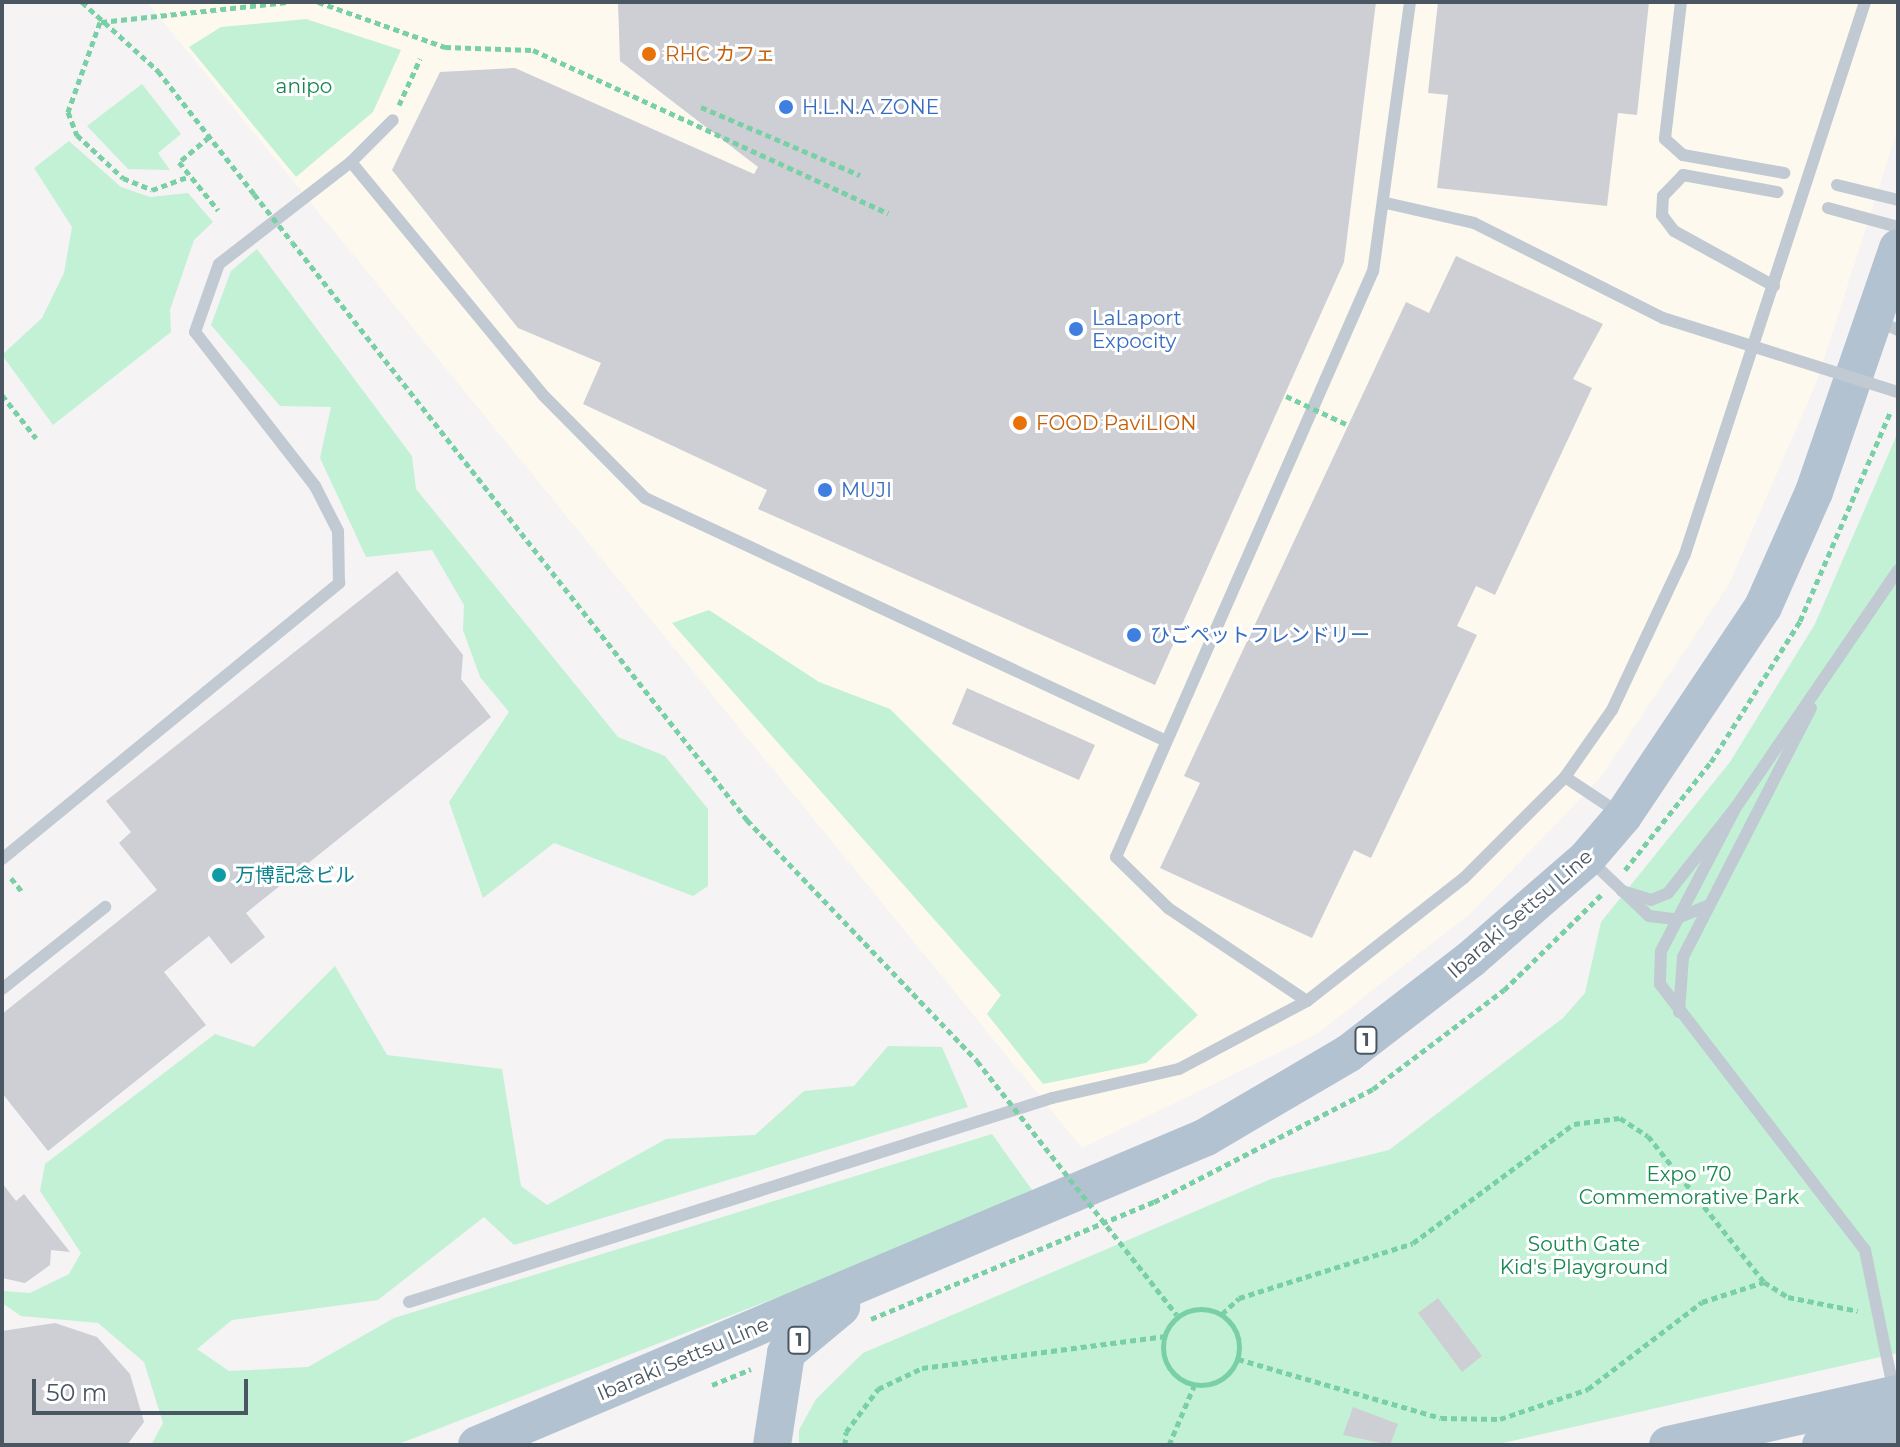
<!DOCTYPE html>
<meta charset="utf-8">
<style>
body{margin:0}
#map{position:relative;width:1900px;height:1447px;overflow:hidden;background:#f5f3f3;font-family:Montserrat,"Noto Sans JP",sans-serif}
div>[style]{position:absolute}
.commercial>*{inset:0;background:#fdf9ef}
.green>*{inset:0;background:#c3f1d5}
.building>*{inset:0;background:#cdcfd5}
.path>*{height:5px;margin-top:-2.5px;transform-origin:0;background:repeating-linear-gradient(90deg,#7ad0a6 0 6px,transparent 0 10px)}
.path>.ring{margin:-2.5px;padding:0;box-sizing:content-box;background:none;border:5px solid #7ad0a6;border-radius:50%}
.service>*{height:12px;margin:-6px;padding:0 6px;transform-origin:6px;border-radius:6px;background:#c1cad2}
.primary>*{height:38px;margin:-19px;padding:0 19px;transform-origin:19px;border-radius:19px;background:#b3c2d1}
.path-bridge>*{height:5px;margin-top:-2.5px;transform-origin:0;background:repeating-linear-gradient(90deg,#7ad0a6 0 6px,transparent 0 10px)}
.service-bridge>*{height:12px;margin:-6px;padding:0 6px;transform-origin:6px;border-radius:6px;background:#c1cad2}
.dots>*{width:22px;height:22px;translate:-50% -50%;box-sizing:border-box;border:4px solid #fff;border-radius:50%}
span{translate:-50% -50%;white-space:nowrap;text-align:center;line-height:1.15;-webkit-text-stroke:6px #fff;paint-order:stroke}
.shield-label span{padding:2px 6px;background:#fff;border:2px solid;border-radius:6px;-webkit-text-stroke-width:0}
.shield-label{font-size:18px;color:#4a5661;font-weight:700}
.food-label{font-size:20px;color:#c56008}
.left{translate:0 -50%;text-align:left}
.park-label{font-size:20px;color:#17864f}
.shop-label{font-size:20px;color:#366cbe}
.culture-label{font-size:20px;color:#0d838f}
.street-label{font-size:20px;color:#4a5661}
.frame{position:absolute;inset:0;border:4px solid #4a5661;pointer-events:none}
.scale{position:absolute;left:32px;top:1379px;width:216px;height:36px;box-sizing:border-box;border:4px solid #4a5661;border-top:0;padding-left:10px;font-size:24px;line-height:28px;white-space:nowrap;color:#4a5661;-webkit-text-stroke:6px #fff;paint-order:stroke}
</style>
<div id="map">
<div class="commercial">
<div style="clip-path:polygon(147px 2px,1898px 2px,1898px 128px,1817px 381px,1729px 584px,1601px 777px,1472px 912px,1317px 1034px,1082px 1148px)"></div>
</div>
<div class="green">
<div style="clip-path:polygon(306px 19px,401px 50px,373px 112px,296px 177px,189px 47px,221px 27px)"></div>
<div style="clip-path:polygon(142px 84px,181px 134px,158px 153px,170px 170px,128px 169px,87px 126px)"></div>
<div style="clip-path:polygon(69px 141px,121px 187px,150px 197px,188px 193px,213px 222px,194px 240px,170px 310px,171px 332px,53px 425px,2px 355px,42px 318px,64px 273px,72px 227px,34px 168px)"></div>
<div style="clip-path:polygon(257px 249px,412px 456px,416px 489px,618px 737px,665px 756px,708px 809px,708px 886px,693px 896px,554px 843px,483px 898px,449px 802px,509px 712px,480px 677px,463px 630px,464px 605px,432px 550px,366px 557px,320px 458px,331px 407px,280px 406px,211px 325px,231px 271px)"></div>
<div style="clip-path:polygon(1898px 432px,1898px 1353px,1494px 1445px,799px 1445px,799px 1430px,816px 1399px,863px 1353px,1271px 1179px,1389px 1150px,1563px 1018px,1585px 993px,1601px 922px,1730px 762px,1815px 624px)"></div>
<div style="clip-path:polygon(709px 610px,819px 682px,890px 709px,1198px 1015px,1146px 1063px,1043px 1084px,987px 1014px,1001px 995px,672px 623px)"></div>
<div style="clip-path:polygon(335px 966px,387px 1055px,502px 1069px,521px 1186px,547px 1205px,666px 1139px,755px 1135px,804px 1091px,854px 1086px,888px 1046px,942px 1047px,968px 1107px,514px 1245px,484px 1217px,378px 1300px,232px 1320px,197px 1349px,229px 1371px,308px 1367px,394px 1318px,992px 1134px,1037px 1197px,396px 1445px,151px 1445px,163px 1423px,144px 1362px,98px 1323px,21px 1316px,2px 1303px,2px 1291px,30px 1293px,69px 1274px,81px 1253px,40px 1191px,45px 1164px,215px 1034px,254px 1047px)"></div>
</div>
<div class="building">
<div style="clip-path:polygon(618px 2px,1376px 2px,1344px 262px,1155px 685px,758px 509px,767px 490px,583px 404px,601px 363px,518px 328px,392px 170px,440px 72px,515px 68px,754px 174px,758px 167px,620px 61px)"></div>
<div style="clip-path:polygon(1438px 2px,1649px 2px,1637px 115px,1618px 113px,1607px 206px,1437px 188px,1448px 95px,1428px 93px)"></div>
<div style="clip-path:polygon(1456px 256px,1603px 324px,1573px 379px,1592px 388px,1495px 595px,1476px 586px,1457px 626px,1477px 635px,1371px 858px,1354px 850px,1312px 938px,1160px 868px,1200px 783px,1184px 776px,1406px 302px,1429px 313px)"></div>
<div style="clip-path:polygon(397px 571px,463px 655px,461px 679px,491px 717px,246px 913px,265px 937px,231px 964px,209px 936px,164px 972px,206px 1025px,48px 1151px,2px 1093px,2px 1014px,157px 890px,119px 843px,131px 832px,106px 801px)"></div>
<div style="clip-path:polygon(967px 688px,1095px 745px,1079px 780px,952px 724px)"></div>
<div style="clip-path:polygon(2px 1183px,16px 1201px,24px 1194px,70px 1252px,51px 1250px,50px 1265px,25px 1283px,2px 1278px)"></div>
<div style="clip-path:polygon(1438px 1298px,1482px 1356px,1462px 1372px,1418px 1313px)"></div>
<div style="clip-path:polygon(55px 1323px,97px 1337px,130px 1374px,144px 1422px,127px 1445px,2px 1445px,2px 1331px)"></div>
<div style="clip-path:polygon(1353px 1407px,1398px 1424px,1390px 1445px,1343px 1435px)"></div>
</div>
<div class="path">
<div style="left:82px;top:2px;width:103px;rotate:42.2deg"></div>
<div style="left:158px;top:71px;width:156px;rotate:52deg"></div>
<div style="left:318px;top:2px;width:135px;rotate:19.5deg"></div>
<div style="left:445px;top:47px;width:88px;rotate:2deg"></div>
<div style="left:533px;top:50px;width:391px;rotate:24.7deg"></div>
<div style="left:100px;top:22px;width:96px;rotate:109.6deg"></div>
<div style="left:68px;top:112px;width:25px;rotate:69deg"></div>
<div style="left:77px;top:135px;width:63px;rotate:43.1deg"></div>
<div style="left:123px;top:178px;width:31px;rotate:22deg"></div>
<div style="left:152px;top:190px;width:40px;rotate:-20.2deg"></div>
<div style="left:101px;top:22px;width:187px;rotate:-6.1deg"></div>
<div style="left:399px;top:105px;width:51px;rotate:-65.5deg"></div>
<div style="left:701px;top:107px;width:173px;rotate:23.2deg"></div>
<div style="left:209px;top:137px;width:39px;rotate:140deg"></div>
<div style="left:179px;top:162px;width:62px;rotate:50.9deg"></div>
<div style="left:292px;top:242px;width:736px;rotate:51.79deg"></div>
<div style="left:747px;top:820px;width:333px;rotate:46.3deg"></div>
<div style="left:2px;top:395px;width:55px;rotate:51.7deg"></div>
<div style="left:1625px;top:870px;width:138px;rotate:-51.5deg"></div>
<div style="left:1711px;top:762px;width:167px;rotate:-57.7deg"></div>
<div style="left:1800px;top:621px;width:229px;rotate:-66.6deg"></div>
<div style="left:11px;top:878px;width:19px;rotate:51deg"></div>
<div class="ring" style="left:1163px;top:1309px;width:71px;height:71px"></div>
<div style="left:1222px;top:1314px;width:23px;rotate:-43deg"></div>
<div style="left:1239px;top:1298px;width:182px;rotate:-17.5deg"></div>
<div style="left:1413px;top:1243px;width:200px;rotate:-36.5deg"></div>
<div style="left:1574px;top:1124px;width:46px;rotate:-7.4deg"></div>
<div style="left:1620px;top:1118px;width:33px;rotate:33deg"></div>
<div style="left:1648px;top:1136px;width:186px;rotate:51.5deg"></div>
<div style="left:1764px;top:1282px;width:28px;rotate:32deg"></div>
<div style="left:1788px;top:1297px;width:71px;rotate:11.3deg"></div>
<div style="left:871px;top:1319px;width:306px;rotate:-22.5deg"></div>
<div style="left:1154px;top:1202px;width:246px;rotate:-27.3deg"></div>
<div style="left:1373px;top:1089px;width:164px;rotate:-37.1deg"></div>
<div style="left:1504px;top:990px;width:137px;rotate:-44.4deg"></div>
<div style="left:1238px;top:1359px;width:211px;rotate:16.2deg"></div>
<div style="left:1441px;top:1418px;width:59px;rotate:1deg"></div>
<div style="left:1500px;top:1419px;width:93px;rotate:-18.8deg"></div>
<div style="left:1588px;top:1389px;width:143px;rotate:-37.3deg"></div>
<div style="left:1702px;top:1302px;width:65px;rotate:-17.9deg"></div>
<div style="left:712px;top:1385px;width:42px;rotate:-22.3deg"></div>
<div style="left:845px;top:1445px;width:13px;rotate:-86deg"></div>
<div style="left:846px;top:1432px;width:54px;rotate:-53.3deg"></div>
<div style="left:878px;top:1389px;width:49px;rotate:-25.5deg"></div>
<div style="left:922px;top:1368px;width:244px;rotate:-7.5deg"></div>
<div style="left:1169px;top:1445px;width:64px;rotate:-67deg"></div>
</div>
<div class="service">
<div style="left:1410px;top:2px;width:272px;rotate:97.8deg"></div>
<div style="left:1373px;top:271px;width:640px;rotate:113.68deg"></div>
<div style="left:1116px;top:857px;width:73px;rotate:44.4deg"></div>
<div style="left:1168px;top:908px;width:167px;rotate:33.8deg"></div>
<div style="left:1307px;top:1001px;width:199px;rotate:-38.1deg"></div>
<div style="left:1464px;top:878px;width:143px;rotate:-45deg"></div>
<div style="left:1565px;top:777px;width:82px;rotate:-55deg"></div>
<div style="left:1612px;top:710px;width:172px;rotate:-64.9deg"></div>
<div style="left:1685px;top:554px;width:581px;rotate:-71.94deg"></div>
<div style="left:1681px;top:2px;width:138px;rotate:96.7deg"></div>
<div style="left:1665px;top:139px;width:24px;rotate:42deg"></div>
<div style="left:1683px;top:155px;width:103px;rotate:10.1deg"></div>
<div style="left:351px;top:162px;width:302px;rotate:50.5deg"></div>
<div style="left:543px;top:395px;width:145px;rotate:45.3deg"></div>
<div style="left:645px;top:498px;width:575px;rotate:25deg"></div>
<div style="left:1837px;top:185px;width:63px;rotate:13.8deg"></div>
<div style="left:1386px;top:203px;width:90px;rotate:12.8deg"></div>
<div style="left:1474px;top:223px;width:212px;rotate:26.7deg"></div>
<div style="left:1828px;top:208px;width:73px;rotate:15.2deg"></div>
<div style="left:1774px;top:286px;width:114px;rotate:-151.2deg"></div>
<div style="left:1674px;top:231px;width:20px;rotate:-127deg"></div>
<div style="left:1662px;top:215px;width:19px;rotate:-87deg"></div>
<div style="left:1663px;top:196px;width:29px;rotate:-46deg"></div>
<div style="left:1683px;top:175px;width:96px;rotate:10.3deg"></div>
<div style="left:1878px;top:321px;width:22px;rotate:24deg"></div>
<div style="left:1565px;top:777px;width:65px;rotate:33.7deg"></div>
<div style="left:1736px;top:807px;width:162px;rotate:117.5deg"></div>
<div style="left:1661px;top:951px;width:33px;rotate:92deg"></div>
<div style="left:1660px;top:984px;width:336px;rotate:52.4deg"></div>
<div style="left:1865px;top:1250px;width:145px;rotate:78.5deg"></div>
<div style="left:2px;top:859px;width:436px;rotate:-39.3deg"></div>
<div style="left:339px;top:583px;width:52px;rotate:-91.1deg"></div>
<div style="left:338px;top:531px;width:51px;rotate:-117.1deg"></div>
<div style="left:315px;top:486px;width:195px;rotate:-127.9deg"></div>
<div style="left:195px;top:332px;width:72px;rotate:-70.6deg"></div>
<div style="left:219px;top:264px;width:167px;rotate:-37.7deg"></div>
<div style="left:351px;top:162px;width:59px;rotate:-45deg"></div>
<div style="left:1590px;top:860px;width:81px;rotate:43.5deg"></div>
<div style="left:1649px;top:916px;width:26px;rotate:7deg"></div>
<div style="left:1675px;top:919px;width:35px;rotate:-22deg"></div>
<div style="left:1622px;top:891px;width:30px;rotate:17deg"></div>
<div style="left:1651px;top:900px;width:18px;rotate:-22deg"></div>
<div style="left:1668px;top:893px;width:110px;rotate:-51.7deg"></div>
<div style="left:1736px;top:807px;width:287px;rotate:-55.6deg"></div>
<div style="left:2px;top:989px;width:132px;rotate:-38.5deg"></div>
<div style="left:1679px;top:1012px;width:55px;rotate:-85.8deg"></div>
<div style="left:1683px;top:957px;width:280px;rotate:-62.8deg"></div>
<div style="left:409px;top:1302px;width:675px;rotate:-17.6deg"></div>
<div style="left:1052px;top:1098px;width:130px;rotate:-12.9deg"></div>
<div style="left:1179px;top:1069px;width:145px;rotate:-28deg"></div>
</div>
<div class="primary">
<div style="left:477px;top:1445px;width:791px;rotate:-22.9deg"></div>
<div style="left:1206px;top:1137px;width:166px;rotate:-30.4deg"></div>
<div style="left:1349px;top:1053px;width:154px;rotate:-37.6deg"></div>
<div style="left:1471px;top:959px;width:154px;rotate:-41deg"></div>
<div style="left:1587px;top:858px;width:55px;rotate:-49.4deg"></div>
<div style="left:1623px;top:816px;width:252px;rotate:-56.2deg"></div>
<div style="left:1763px;top:607px;width:126px;rotate:-66.1deg"></div>
<div style="left:1814px;top:492px;width:258px;rotate:-71deg"></div>
<div style="left:772px;top:1445px;width:93px;rotate:-81.3deg"></div>
<div style="left:786px;top:1353px;width:72px;rotate:-39.9deg"></div>
<div style="left:1668px;top:1445px;width:236px;rotate:-12.5deg"></div>
<div style="left:1821px;top:1445px;width:79px;rotate:-13.9deg"></div>
</div>
<div class="path-bridge">
<div style="left:254px;top:194px;width:61px;rotate:51.6deg"></div>
<div style="left:1286px;top:396px;width:68px;rotate:25.1deg"></div>
<div style="left:977px;top:1061px;width:323px;rotate:51.8deg"></div>
</div>
<div class="service-bridge">
<div style="left:1663px;top:318px;width:246px;rotate:17.5deg"></div>
</div>
<div class="dots">
<div style="left:649px;top:54px;background:#e8710a"></div>
<div style="left:786px;top:107px;background:#3f7fe0"></div>
<div style="left:1076px;top:329px;background:#3f7fe0"></div>
<div style="left:1020px;top:423px;background:#e8710a"></div>
<div style="left:825px;top:490px;background:#3f7fe0"></div>
<div style="left:1134px;top:635px;background:#3f7fe0"></div>
<div style="left:219px;top:875px;background:#0f9aa8"></div>
</div>
<div class="shield-label">
<span style="left:1366px;top:1040px">1</span>
<span style="left:799px;top:1340px">1</span>
</div>
<div class="food-label">
<span class="left" style="left:665px;top:54px">RHC カフェ</span>
<span class="left" style="left:1036px;top:423px">FOOD PaviLION</span>
</div>
<div class="park-label">
<span style="left:304px;top:86px">anipo</span>
<span style="left:1689px;top:1186px">Expo '70<br>Commemorative Park</span>
<span style="left:1584px;top:1256px">South Gate<br>Kid's Playground</span>
</div>
<div class="shop-label">
<span class="left" style="left:802px;top:107px">H.L.N.A ZONE</span>
<span class="left" style="left:1092px;top:330px">LaLaport<br>Expocity</span>
<span class="left" style="left:841px;top:490px">MUJI</span>
<span class="left" style="left:1150px;top:635px">ひごペットフレンドリー</span>
</div>
<div class="culture-label">
<span class="left" style="left:235px;top:875px">万博記念ビル</span>
</div>
<div class="street-label">
<span style="left:1520px;top:914px;rotate:-41deg">Ibaraki Settsu Line</span>
<span style="left:683px;top:1359px;rotate:-23deg">Ibaraki Settsu Line</span>
</div>
<div class="frame"></div>
<div class="scale">50 m</div>
</div>
